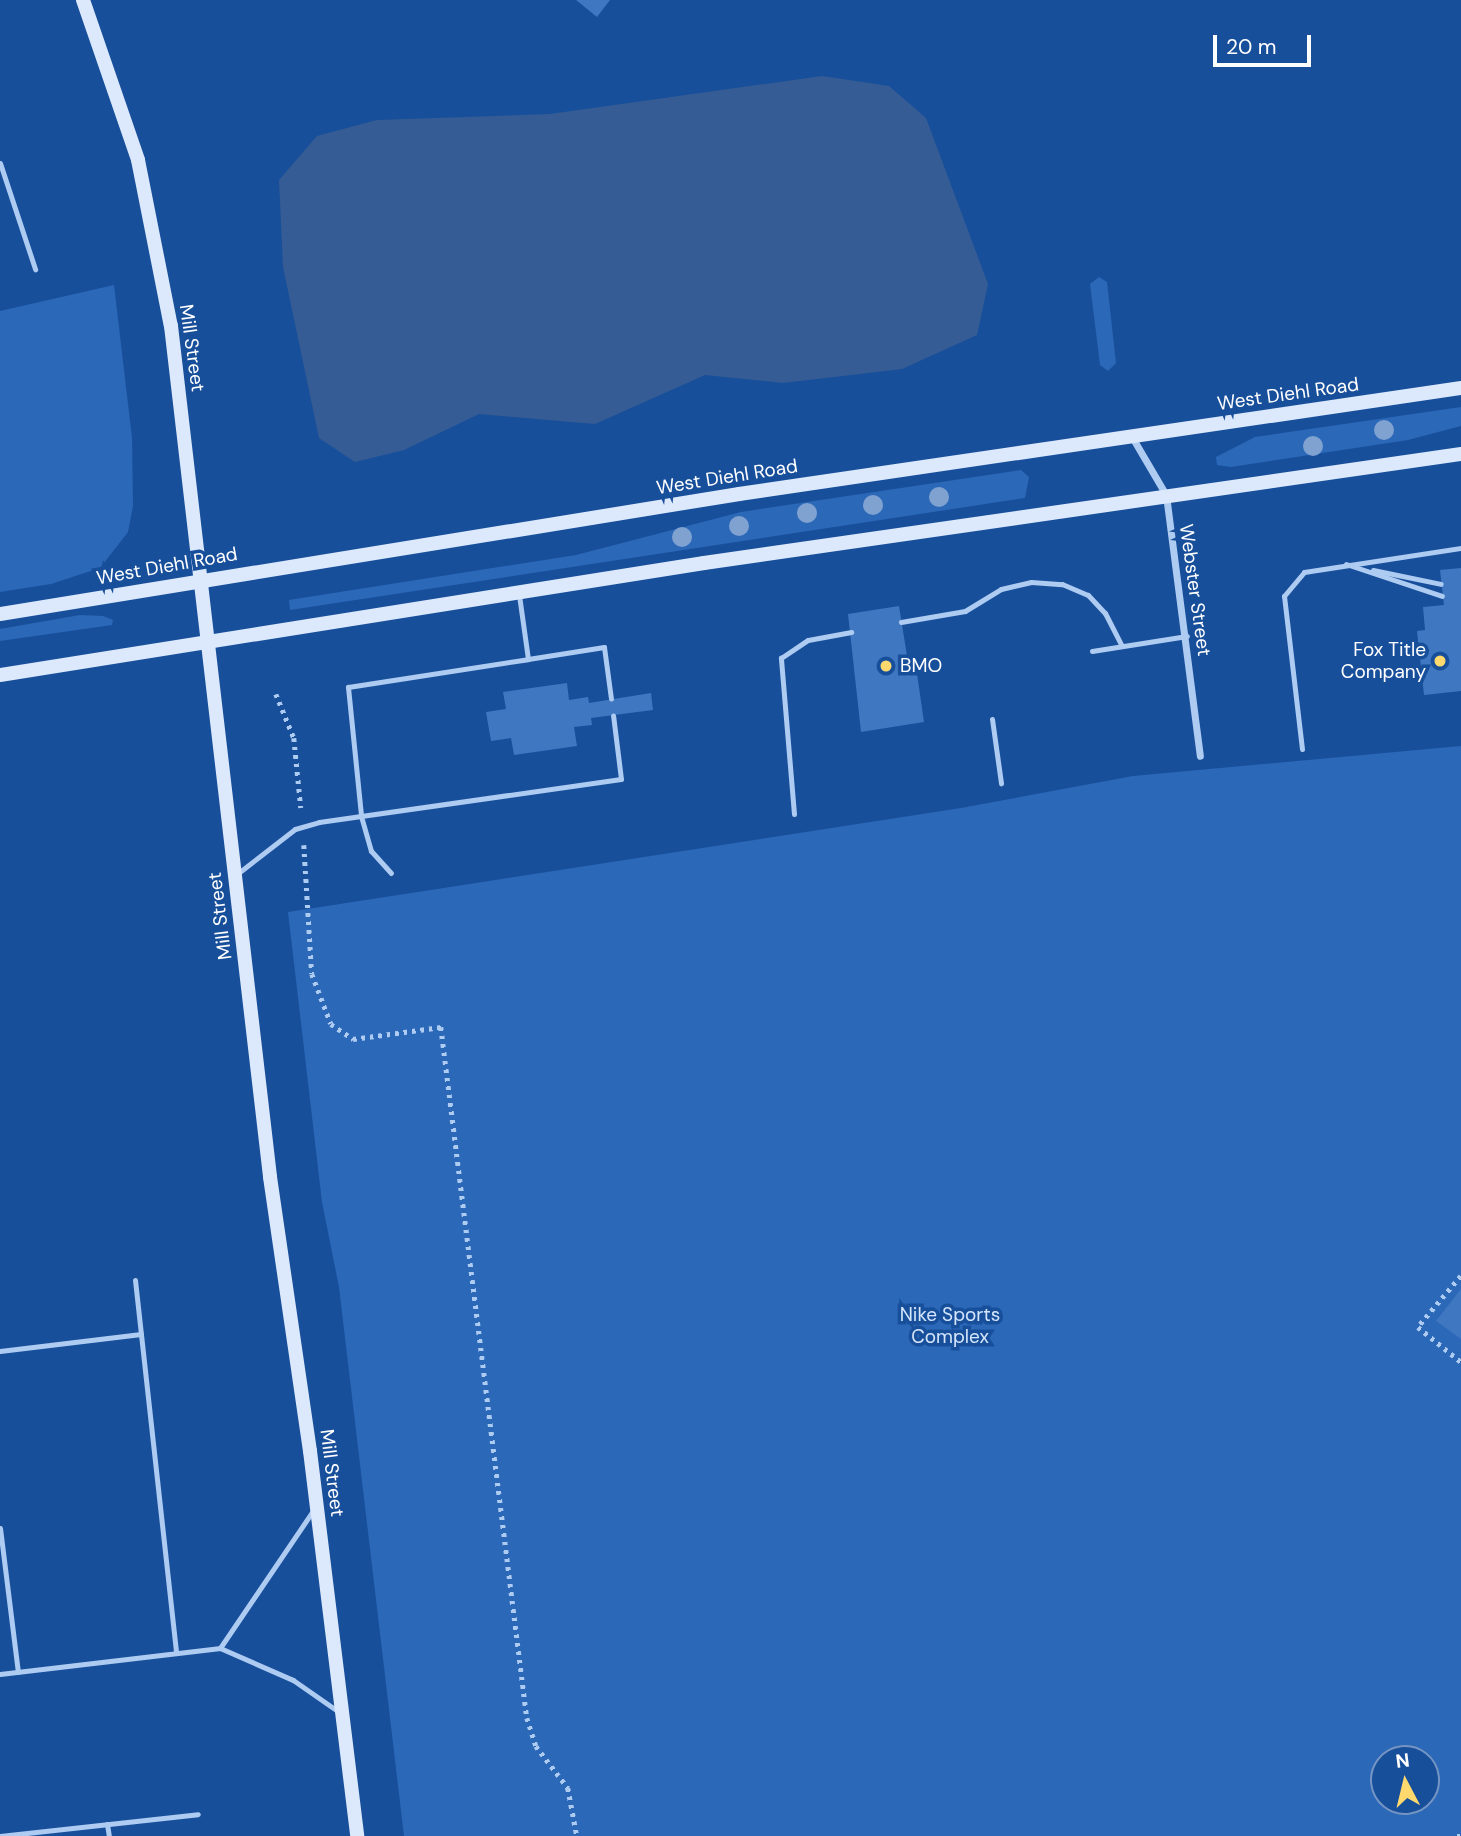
<!DOCTYPE html>
<style>
body{margin:0}
#map{position:relative;width:1461px;height:1836px;overflow:hidden;background:#184f9b;font-family:"DM Sans",sans-serif}
div>[style]{position:absolute}
.green>*{inset:0;background:#2b68b8}
.water>*{inset:0;background:#355c94}
.building>*{inset:0;background:#4077c1}
.path>*{height:4.5px;margin-top:-2.25px;transform-origin:0;background:repeating-linear-gradient(90deg,#aecbf2 0 3.5px,transparent 0 8.5px)}
.lane>*{height:5px;margin:-2.5px;padding:0 2.5px;transform-origin:2.5px;border-radius:2.5px;background:#aecbf2}
.street>*{height:7px;margin:-3.5px;padding:0 3.5px;transform-origin:3.5px;border-radius:3.5px;background:#aecbf2}
.secondary>*{height:14px;margin:-7px;padding:0 7px;transform-origin:7px;border-radius:7px;background:#dce9fc}
.trees>*{width:20px;height:20px;margin:-10px;border-radius:50%;background:#80a2d0}
.dots>*{width:19px;height:19px;translate:-50% -50%;box-sizing:border-box;border:4px solid #184f9b;border-radius:50%}
span{translate:-50% -50%;white-space:nowrap;text-align:center;line-height:1.15;-webkit-text-stroke:7px #184f9b;paint-order:stroke}
.street-label{font-size:19px;color:#fff}
.poi-label{font-size:19px;color:#fff}
.right{translate:-100% -50%;text-align:right}
.left{translate:0 -50%;text-align:left}
.park-label{font-size:19px;color:#d5e6fc}
.north{position:absolute;left:1370px;top:1745px;width:70px;height:70px;box-sizing:border-box;background:#184f9b;border:2px solid #7495c3;border-radius:50%;rotate:353deg;font-size:19px;font-weight:700;line-height:28px;text-align:center;color:#fff}
.north::after{content:'';display:block;margin:auto;width:24px;height:32px;background:#ffd86e;clip-path:polygon(50% 0,100% 100%,50% 72%,0 100%)}
.scale{position:absolute;left:1213px;top:35px;width:98px;height:32px;box-sizing:border-box;border:4px solid #fff;border-top:0;padding-left:9px;font-size:21px;line-height:24px;white-space:nowrap;color:#fff;-webkit-text-stroke:5px #184f9b;paint-order:stroke}
</style>
<div id="map">
<div class="green">
<div style="clip-path:polygon(1099px 277px,1107px 282px,1116px 363px,1108px 371px,1100px 365px,1090px 284px)"></div>
<div style="clip-path:polygon(114px 285px,132px 438px,133px 506px,128px 532px,100px 568px,51px 584px,0 592px,0 311px)"></div>
<div style="clip-path:polygon(1461px 407px,1461px 426px,1408px 440px,1231px 467px,1217px 465px,1216px 457px,1255px 437px)"></div>
<div style="clip-path:polygon(1021px 470px,1029px 477px,1025px 498px,290px 610px,289px 600px,576px 555px,741px 512px)"></div>
<div style="clip-path:polygon(80px 615px,103px 616px,113px 620px,112px 625px,0 641px,0 629px)"></div>
<div style="clip-path:polygon(evenodd,1461px 746px,1461px 1836px,404px 1836px,339px 1287px,322px 1202px,288px 912px,961px 808px,1133px 776px,1461px 746px,1384px 1759px,1426px 1759px,1426px 1801px,1384px 1801px,1384px 1759px)"></div>
</div>
<div class="water">
<div style="clip-path:polygon(822px 76px,889px 86px,926px 118px,988px 284px,977px 335px,902px 369px,783px 383px,705px 375px,595px 424px,479px 414px,404px 450px,355px 462px,319px 438px,283px 267px,279px 180px,317px 136px,377px 120px,550px 114px)"></div>
</div>
<div class="building">
<div style="clip-path:polygon(576px 0,610px 0,597px 17px)"></div>
<div style="clip-path:polygon(1461px 568px,1461px 691px,1424px 695px,1417px 631px,1425px 630px,1423px 607px,1444px 605px,1440px 570px)"></div>
<div style="clip-path:polygon(899px 606px,908px 662px,915px 660px,924px 722px,861px 732px,848px 614px)"></div>
<div style="clip-path:polygon(567px 683px,569px 700px,588px 697px,589px 703px,651px 693px,653px 710px,591px 718px,592px 725px,574px 727px,577px 746px,514px 755px,511px 738px,491px 741px,486px 712px,506px 709px,503px 692px)"></div>
<div style="clip-path:polygon(1461px 1289px,1461px 1339px,1436px 1321px)"></div>
</div>
<div class="path">
<div style="left:276px;top:694px;width:48px;rotate:67.8deg"></div>
<div style="left:294px;top:738px;width:70px;rotate:84.3deg"></div>
<div style="left:304px;top:845px;width:129px;rotate:86.5deg"></div>
<div style="left:312px;top:974px;width:53px;rotate:69.2deg"></div>
<div style="left:331px;top:1024px;width:27px;rotate:34deg"></div>
<div style="left:353px;top:1039px;width:89px;rotate:-7.8deg"></div>
<div style="left:441px;top:1027px;width:696px;rotate:82.91deg"></div>
<div style="left:527px;top:1718px;width:29px;rotate:72deg"></div>
<div style="left:536px;top:1746px;width:53px;rotate:52.7deg"></div>
<div style="left:568px;top:1788px;width:49px;rotate:79.4deg"></div>
<div style="left:1461px;top:1276px;width:67px;rotate:130.1deg"></div>
<div style="left:1418px;top:1327px;width:55px;rotate:39.1deg"></div>
<div style="left:1457px;top:1836px;width:4px"></div>
</div>
<div class="lane">
<div style="left:0;top:163px;width:112px;rotate:71.7deg"></div>
<div style="left:1346px;top:564px;width:101px;rotate:18.4deg"></div>
<div style="left:1373px;top:570px;width:69px;rotate:11.6deg"></div>
<div style="left:901px;top:622px;width:65px;rotate:-9.8deg"></div>
<div style="left:965px;top:611px;width:42px;rotate:-31.4deg"></div>
<div style="left:1001px;top:589px;width:31px;rotate:-13deg"></div>
<div style="left:1031px;top:582px;width:31px;rotate:4deg"></div>
<div style="left:1062px;top:584px;width:28px;rotate:23deg"></div>
<div style="left:1088px;top:595px;width:25px;rotate:47deg"></div>
<div style="left:1105px;top:613px;width:37px;rotate:63deg"></div>
<div style="left:1092px;top:651px;width:96px;rotate:-9deg"></div>
<div style="left:528px;top:659px;width:77px;rotate:-9deg"></div>
<div style="left:604px;top:647px;width:52px;rotate:82.3deg"></div>
<div style="left:992px;top:719px;width:65px;rotate:82deg"></div>
<div style="left:1302px;top:749px;width:154px;rotate:-96.7deg"></div>
<div style="left:1284px;top:596px;width:31px;rotate:-50deg"></div>
<div style="left:1304px;top:572px;width:159px;rotate:-8.7deg"></div>
<div style="left:794px;top:814px;width:157px;rotate:-94.8deg"></div>
<div style="left:781px;top:658px;width:32px;rotate:-34deg"></div>
<div style="left:808px;top:640px;width:44px;rotate:-10.5deg"></div>
<div style="left:391px;top:873px;width:30px;rotate:-132deg"></div>
<div style="left:371px;top:851px;width:37px;rotate:-106deg"></div>
<div style="left:361px;top:815px;width:129px;rotate:-95.8deg"></div>
<div style="left:348px;top:687px;width:182px;rotate:-8.8deg"></div>
<div style="left:528px;top:659px;width:65px;rotate:-98deg"></div>
<div style="left:237px;top:874px;width:73px;rotate:-37.8deg"></div>
<div style="left:295px;top:829px;width:25px;rotate:-16deg"></div>
<div style="left:319px;top:822px;width:305px;rotate:-8.1deg"></div>
<div style="left:621px;top:779px;width:64px;rotate:-97.1deg"></div>
<div style="left:135px;top:1280px;width:375px;rotate:83.7deg"></div>
<div style="left:0;top:1351px;width:142px;rotate:-6.9deg"></div>
<div style="left:0;top:1528px;width:145px;rotate:82.9deg"></div>
<div style="left:220px;top:1648px;width:168px;rotate:-55.9deg"></div>
<div style="left:0;top:1674px;width:222px;rotate:-6.7deg"></div>
<div style="left:220px;top:1648px;width:80px;rotate:23.7deg"></div>
<div style="left:293px;top:1680px;width:56px;rotate:34.8deg"></div>
<div style="left:107px;top:1824px;width:12px;rotate:81deg"></div>
<div style="left:0;top:1836px;width:199px;rotate:-6.3deg"></div>
</div>
<div class="street">
<div style="left:1132px;top:437px;width:67px;rotate:59.6deg"></div>
<div style="left:1166px;top:495px;width:263px;rotate:82.6deg"></div>
</div>
<div class="secondary">
<div style="left:83px;top:0;width:169px;rotate:71deg"></div>
<div style="left:138px;top:160px;width:169px;rotate:78.8deg"></div>
<div style="left:171px;top:326px;width:857px;rotate:83.36deg"></div>
<div style="left:270px;top:1177px;width:277px;rotate:81.7deg"></div>
<div style="left:310px;top:1451px;width:388px;rotate:83deg"></div>
<div style="left:0;top:614px;width:749px;rotate:-9.22deg"></div>
<div style="left:739px;top:494px;width:730px;rotate:-8.35deg"></div>
<div style="left:0;top:675px;width:713px;rotate:-9.04deg"></div>
<div style="left:704px;top:563px;width:765px;rotate:-8.19deg"></div>
</div>
<div class="trees">
<div style="left:1384px;top:430px"></div>
<div style="left:1313px;top:446px"></div>
<div style="left:939px;top:497px"></div>
<div style="left:873px;top:505px"></div>
<div style="left:807px;top:513px"></div>
<div style="left:739px;top:526px"></div>
<div style="left:682px;top:537px"></div>
</div>
<div class="dots">
<div style="left:1440px;top:661px;background:#ffd86e"></div>
<div style="left:886px;top:666px;background:#ffd86e"></div>
</div>
<div class="street-label">
<span style="left:192px;top:348px;rotate:82deg">Mill Street</span>
<span style="left:1288px;top:394px;rotate:-8deg">West Diehl Road</span>
<span style="left:727px;top:477px;rotate:-9deg">West Diehl Road</span>
<span style="left:167px;top:566px;rotate:-10deg">West Diehl Road</span>
<span style="left:1195px;top:590px;rotate:82deg">Webster Street</span>
<span style="left:220px;top:916px;rotate:-97deg">Mill Street</span>
<span style="left:332px;top:1473px;rotate:83deg">Mill Street</span>
</div>
<div class="poi-label">
<span class="right" style="left:1426px;top:661px">Fox Title<br>Company</span>
<span class="left" style="left:900px;top:666px">BMO</span>
</div>
<div class="park-label">
<span style="left:950px;top:1326px">Nike Sports<br>Complex</span>
</div>
<div class="north">N</div>
<div class="scale">20 m</div>
</div>
